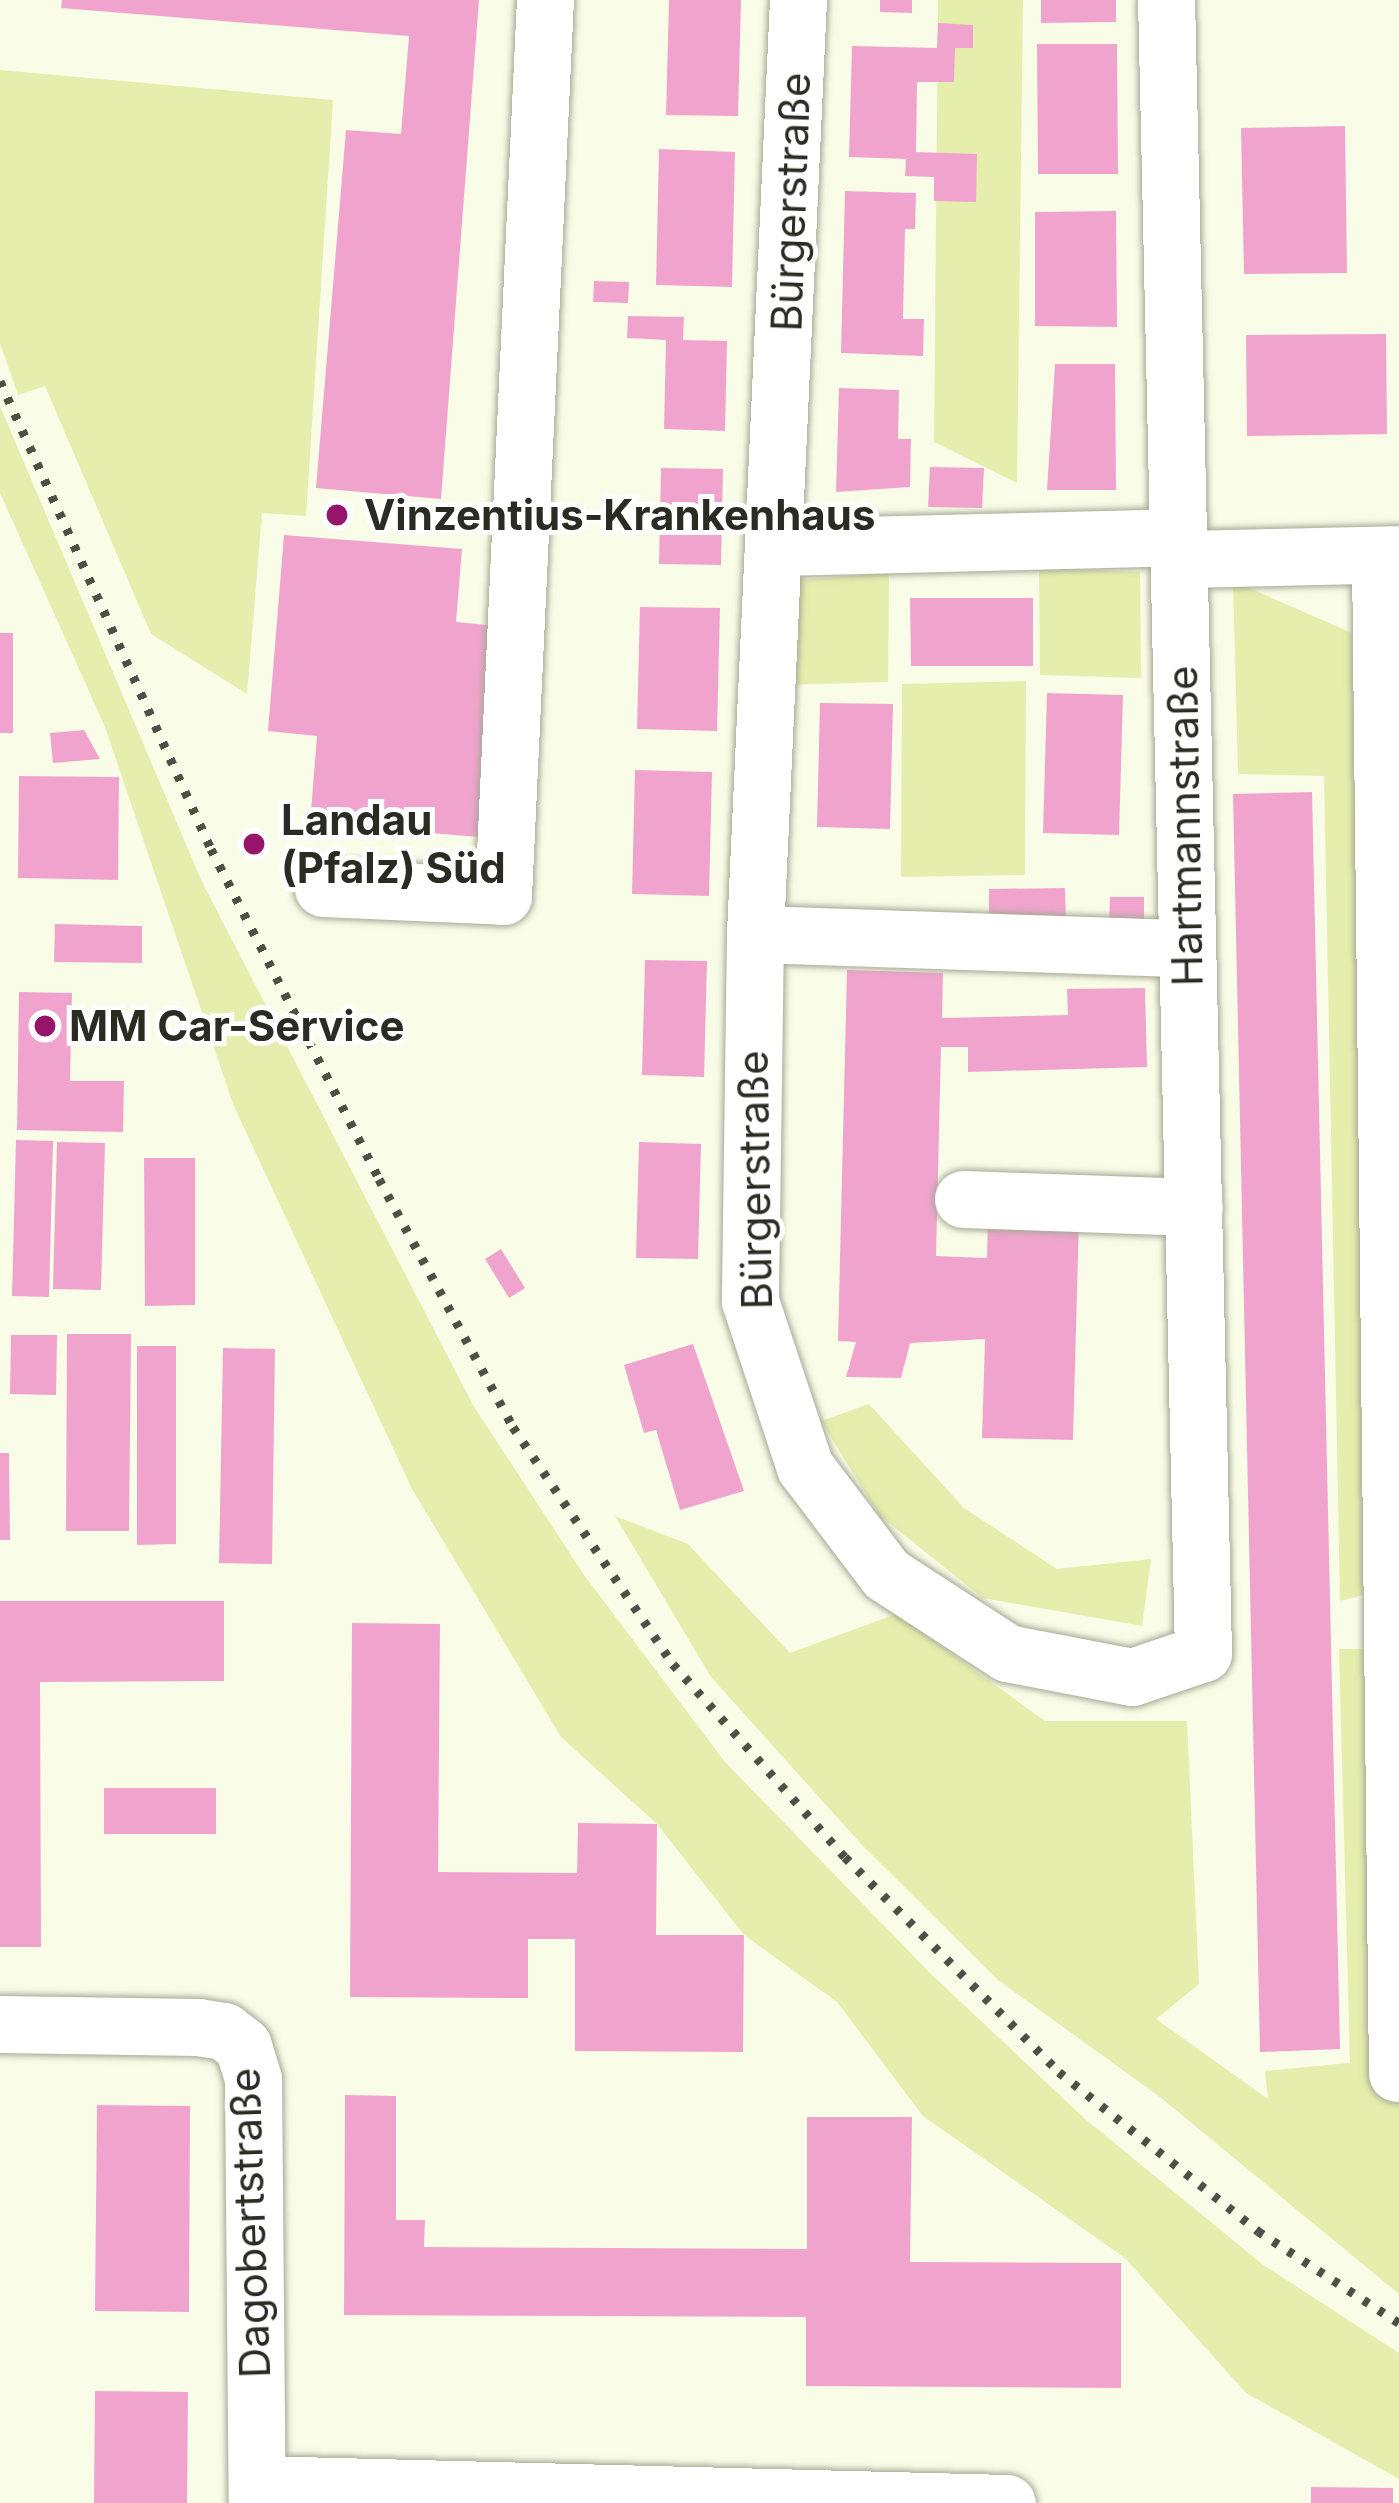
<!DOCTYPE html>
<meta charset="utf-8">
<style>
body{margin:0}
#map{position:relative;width:1399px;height:2503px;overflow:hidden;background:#f9fce7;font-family:Inter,sans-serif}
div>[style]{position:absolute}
.green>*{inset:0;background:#e6eead}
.building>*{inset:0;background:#f0a4cd}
.roads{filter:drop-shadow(0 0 3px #a7a996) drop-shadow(0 0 3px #a7a996)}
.minor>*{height:57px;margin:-28.5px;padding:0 28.5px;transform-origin:28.5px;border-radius:28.5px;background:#fff}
.rail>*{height:9px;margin-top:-4.5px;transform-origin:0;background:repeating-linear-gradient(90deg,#4e4f45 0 6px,transparent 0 18px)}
.dots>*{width:33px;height:33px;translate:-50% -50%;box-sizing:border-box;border:6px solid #fff;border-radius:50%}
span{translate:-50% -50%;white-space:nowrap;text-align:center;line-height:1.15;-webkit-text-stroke:10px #fff;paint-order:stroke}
.street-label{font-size:42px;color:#2a2b23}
.poi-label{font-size:42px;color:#2a2b23;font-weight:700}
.left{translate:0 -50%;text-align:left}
</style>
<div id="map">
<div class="green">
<div style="clip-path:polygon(938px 0,1023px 0,1017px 483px,934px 442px)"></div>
<div style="clip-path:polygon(0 70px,333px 100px,306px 516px,262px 513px,247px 694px,151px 634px,45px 386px,18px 395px,0 343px)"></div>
<div style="clip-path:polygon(0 406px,202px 882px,473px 1405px,584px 1575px,725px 1762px,930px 1973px,1084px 2118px,1262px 2264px,1399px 2353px,1399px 2479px,1246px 2393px,1125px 2258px,923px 2116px,837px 2002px,744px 1935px,657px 1824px,561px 1737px,412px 1489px,233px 1104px,105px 727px,0 493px)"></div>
<div style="clip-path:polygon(1039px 568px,1140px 572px,1141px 678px,1040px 675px)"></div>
<div style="clip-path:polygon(889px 573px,888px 682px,780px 685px,788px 581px)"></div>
<div style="clip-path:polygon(1233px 581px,1352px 633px,1367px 1594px,1340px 1601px,1324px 776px,1238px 774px)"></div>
<div style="clip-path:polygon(1026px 681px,1025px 875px,901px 877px,902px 684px)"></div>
<div style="clip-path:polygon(869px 1404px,964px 1508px,1057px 1569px,1151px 1559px,1142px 1626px,983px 1598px,879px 1515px,821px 1421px)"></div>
<div style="clip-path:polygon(615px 1516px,688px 1544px,790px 1653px,896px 1614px,1045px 1721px,1187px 1721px,1199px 1984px,1156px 2019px,1268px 2099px,1265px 2071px,1350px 2063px,1339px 1649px,1369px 1649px,1375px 2093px,1399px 2095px,1399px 2294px,1160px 2097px,998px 1980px,862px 1845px,711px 1677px)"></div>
</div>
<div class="building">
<div style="clip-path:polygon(62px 0,479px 0,441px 499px,316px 488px,346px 130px,401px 134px,409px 36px,61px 8px)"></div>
<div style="clip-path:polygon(669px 0,741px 0,738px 116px,666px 115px)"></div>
<div style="clip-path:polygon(880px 0,912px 0,912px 13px,880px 12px)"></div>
<div style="clip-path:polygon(1041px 0,1116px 0,1116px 22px,1041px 23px)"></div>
<div style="clip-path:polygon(938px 23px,973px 25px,973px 48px,955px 48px,954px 82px,917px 82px,916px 152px,977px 154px,976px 202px,934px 201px,934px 177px,905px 176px,906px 159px,849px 157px,852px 46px,937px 48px)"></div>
<div style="clip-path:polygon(1037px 44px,1117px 44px,1118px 174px,1038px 174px)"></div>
<div style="clip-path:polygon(1345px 126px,1347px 273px,1244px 274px,1241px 128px)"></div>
<div style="clip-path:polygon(659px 149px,735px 152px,732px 287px,656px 285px)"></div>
<div style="clip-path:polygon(845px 191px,916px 193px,915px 229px,905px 229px,903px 319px,924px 319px,923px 356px,841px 353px)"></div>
<div style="clip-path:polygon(1116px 211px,1117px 327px,1035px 326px,1035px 212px)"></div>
<div style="clip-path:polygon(594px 281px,629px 282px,628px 303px,593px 302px)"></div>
<div style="clip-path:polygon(628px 316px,684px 317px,683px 340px,727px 341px,725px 431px,664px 429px,666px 340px,627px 338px)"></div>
<div style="clip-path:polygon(1386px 334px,1387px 434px,1247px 436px,1246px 335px)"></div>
<div style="clip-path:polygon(1055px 364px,1115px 364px,1116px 490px,1047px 490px)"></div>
<div style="clip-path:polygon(839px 388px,899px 390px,898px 439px,911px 439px,910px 487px,836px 492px)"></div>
<div style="clip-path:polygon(930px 467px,984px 468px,982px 508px,928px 507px)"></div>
<div style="clip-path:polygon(661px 468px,723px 469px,721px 565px,659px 564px)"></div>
<div style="clip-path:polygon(284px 535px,462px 549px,456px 622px,497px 626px,479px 837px,310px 823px,317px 736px,268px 731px)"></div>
<div style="clip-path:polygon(910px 598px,1033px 598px,1033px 666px,911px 666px)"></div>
<div style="clip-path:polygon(640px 607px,720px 608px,717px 731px,637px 729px)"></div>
<div style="clip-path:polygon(0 633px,13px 633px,13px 733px,0 733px)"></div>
<div style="clip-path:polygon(1047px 693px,1123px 695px,1119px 835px,1043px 833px)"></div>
<div style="clip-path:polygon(820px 703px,893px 704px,890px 829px,817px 827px)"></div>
<div style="clip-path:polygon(84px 730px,100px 759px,53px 763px,50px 733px)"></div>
<div style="clip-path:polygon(635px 770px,712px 772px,709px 896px,632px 894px)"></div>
<div style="clip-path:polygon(19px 776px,119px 777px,118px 880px,18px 878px)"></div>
<div style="clip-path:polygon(1312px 792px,1340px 2049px,1260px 2052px,1233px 794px)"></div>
<div style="clip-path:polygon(1065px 888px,1066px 924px,989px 924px,989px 889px)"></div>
<div style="clip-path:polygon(1110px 897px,1144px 897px,1144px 926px,1109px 924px)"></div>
<div style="clip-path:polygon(55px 924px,142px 926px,142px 963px,54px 962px)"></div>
<div style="clip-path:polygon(645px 960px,707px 961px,704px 1077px,642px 1075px)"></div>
<div style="clip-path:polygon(847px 970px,943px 973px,942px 1018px,1068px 1015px,1067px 989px,1145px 988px,1147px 1067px,968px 1072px,968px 1047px,941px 1047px,936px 1256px,987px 1258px,988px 1215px,1079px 1218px,1073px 1440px,982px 1438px,985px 1339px,910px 1343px,901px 1378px,846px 1377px,856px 1342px,838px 1341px)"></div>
<div style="clip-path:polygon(19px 992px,72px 993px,70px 1081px,124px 1081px,123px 1132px,17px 1130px)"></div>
<div style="clip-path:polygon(16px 1140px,53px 1141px,49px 1297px,12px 1296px)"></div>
<div style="clip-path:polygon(57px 1142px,105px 1143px,101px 1290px,53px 1289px)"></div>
<div style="clip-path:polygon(639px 1142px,701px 1144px,698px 1259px,636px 1258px)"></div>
<div style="clip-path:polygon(144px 1158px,195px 1158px,195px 1305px,145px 1306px)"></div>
<div style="clip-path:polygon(501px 1249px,525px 1288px,509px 1298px,485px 1259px)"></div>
<div style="clip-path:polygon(67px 1334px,131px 1334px,129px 1531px,66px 1531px)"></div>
<div style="clip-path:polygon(11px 1335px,57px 1335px,56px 1395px,10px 1394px)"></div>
<div style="clip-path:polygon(693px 1344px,744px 1491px,680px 1510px,656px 1430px,644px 1433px,624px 1365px)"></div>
<div style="clip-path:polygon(137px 1346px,176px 1346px,176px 1544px,137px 1545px)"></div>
<div style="clip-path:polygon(223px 1348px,275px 1349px,272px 1564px,219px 1563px)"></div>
<div style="clip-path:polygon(0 1453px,9px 1453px,10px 1540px,0 1540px)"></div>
<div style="clip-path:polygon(0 1601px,224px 1601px,224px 1681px,40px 1682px,41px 1947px,0 1947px)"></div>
<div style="clip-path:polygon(352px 1623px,440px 1624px,438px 1872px,577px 1873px,578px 1823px,657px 1824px,656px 1935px,744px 1935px,743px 2052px,575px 2051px,575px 1939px,528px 1939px,528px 1998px,350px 1997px)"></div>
<div style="clip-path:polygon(104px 1788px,216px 1788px,216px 1834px,104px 1834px)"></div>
<div style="clip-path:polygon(345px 2095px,396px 2096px,396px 2220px,425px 2220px,424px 2247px,807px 2249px,807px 2117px,912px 2117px,910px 2262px,1121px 2263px,1121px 2388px,806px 2386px,806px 2317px,344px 2315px)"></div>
<div style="clip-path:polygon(97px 2105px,190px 2106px,189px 2312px,95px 2311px)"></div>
<div style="clip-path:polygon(95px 2391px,188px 2392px,187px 2503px,94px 2503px)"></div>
<div style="clip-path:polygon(1311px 2487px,1393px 2488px,1393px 2503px,1311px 2503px)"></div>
</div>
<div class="roads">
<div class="minor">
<div style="left:798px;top:0;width:935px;rotate:92.64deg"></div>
<div style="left:755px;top:934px;width:367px;rotate:90.8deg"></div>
<div style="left:750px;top:1301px;width:175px;rotate:71.7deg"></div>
<div style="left:805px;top:1467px;width:134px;rotate:52.9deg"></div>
<div style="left:886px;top:1574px;width:145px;rotate:33.1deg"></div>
<div style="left:1007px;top:1653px;width:127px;rotate:10.9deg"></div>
<div style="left:1132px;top:1677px;width:75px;rotate:-18.7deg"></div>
<div style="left:1203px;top:1653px;width:1653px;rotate:-91.28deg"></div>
<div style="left:777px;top:547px;width:401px;rotate:-1.4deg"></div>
<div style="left:1380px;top:555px;width:1518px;rotate:89.36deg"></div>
<div style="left:1180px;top:559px;width:219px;rotate:-1.3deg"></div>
<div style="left:323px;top:888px;width:180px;rotate:2.5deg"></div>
<div style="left:503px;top:896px;width:897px;rotate:-87.32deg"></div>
<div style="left:755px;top:934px;width:431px;rotate:1.9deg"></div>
<div style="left:963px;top:1199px;width:231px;rotate:2deg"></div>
<div style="left:0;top:2024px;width:198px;rotate:0.9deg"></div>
<div style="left:198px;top:2027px;width:26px;rotate:9deg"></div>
<div style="left:224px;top:2031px;width:24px;rotate:38deg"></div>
<div style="left:243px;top:2046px;width:34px;rotate:73deg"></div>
<div style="left:253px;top:2079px;width:424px;rotate:89.5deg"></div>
<div style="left:257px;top:2484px;width:750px;rotate:1.45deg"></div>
</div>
</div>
<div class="rail">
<div style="left:0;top:381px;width:513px;rotate:65.73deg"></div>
<div style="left:211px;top:849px;width:370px;rotate:63deg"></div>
<div style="left:379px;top:1179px;width:282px;rotate:61.6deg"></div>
<div style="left:513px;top:1427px;width:286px;rotate:56deg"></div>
<div style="left:673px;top:1664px;width:259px;rotate:48.3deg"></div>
<div style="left:845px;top:1857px;width:303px;rotate:45.1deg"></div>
<div style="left:1059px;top:2072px;width:255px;rotate:38.6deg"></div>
<div style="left:1258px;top:2231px;width:168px;rotate:33.1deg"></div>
</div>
<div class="dots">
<div style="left:337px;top:515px;background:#97146b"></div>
<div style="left:254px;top:844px;background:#97146b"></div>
<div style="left:45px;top:1026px;background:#97146b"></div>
</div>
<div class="street-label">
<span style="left:791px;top:202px;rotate:-88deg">Bürgerstraße</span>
<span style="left:1185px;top:826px;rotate:-91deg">Hartmannstraße</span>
<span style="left:755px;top:1180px;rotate:-91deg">Bürgerstraße</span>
<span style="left:250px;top:2223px;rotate:-92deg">Dagobertstraße</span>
</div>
<div class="poi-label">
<span class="left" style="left:364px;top:515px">Vinzentius-Krankenhaus</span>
<span class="left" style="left:281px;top:844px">Landau<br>(Pfalz) Süd</span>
<span class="left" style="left:69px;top:1026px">MM Car-Service</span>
</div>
</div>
